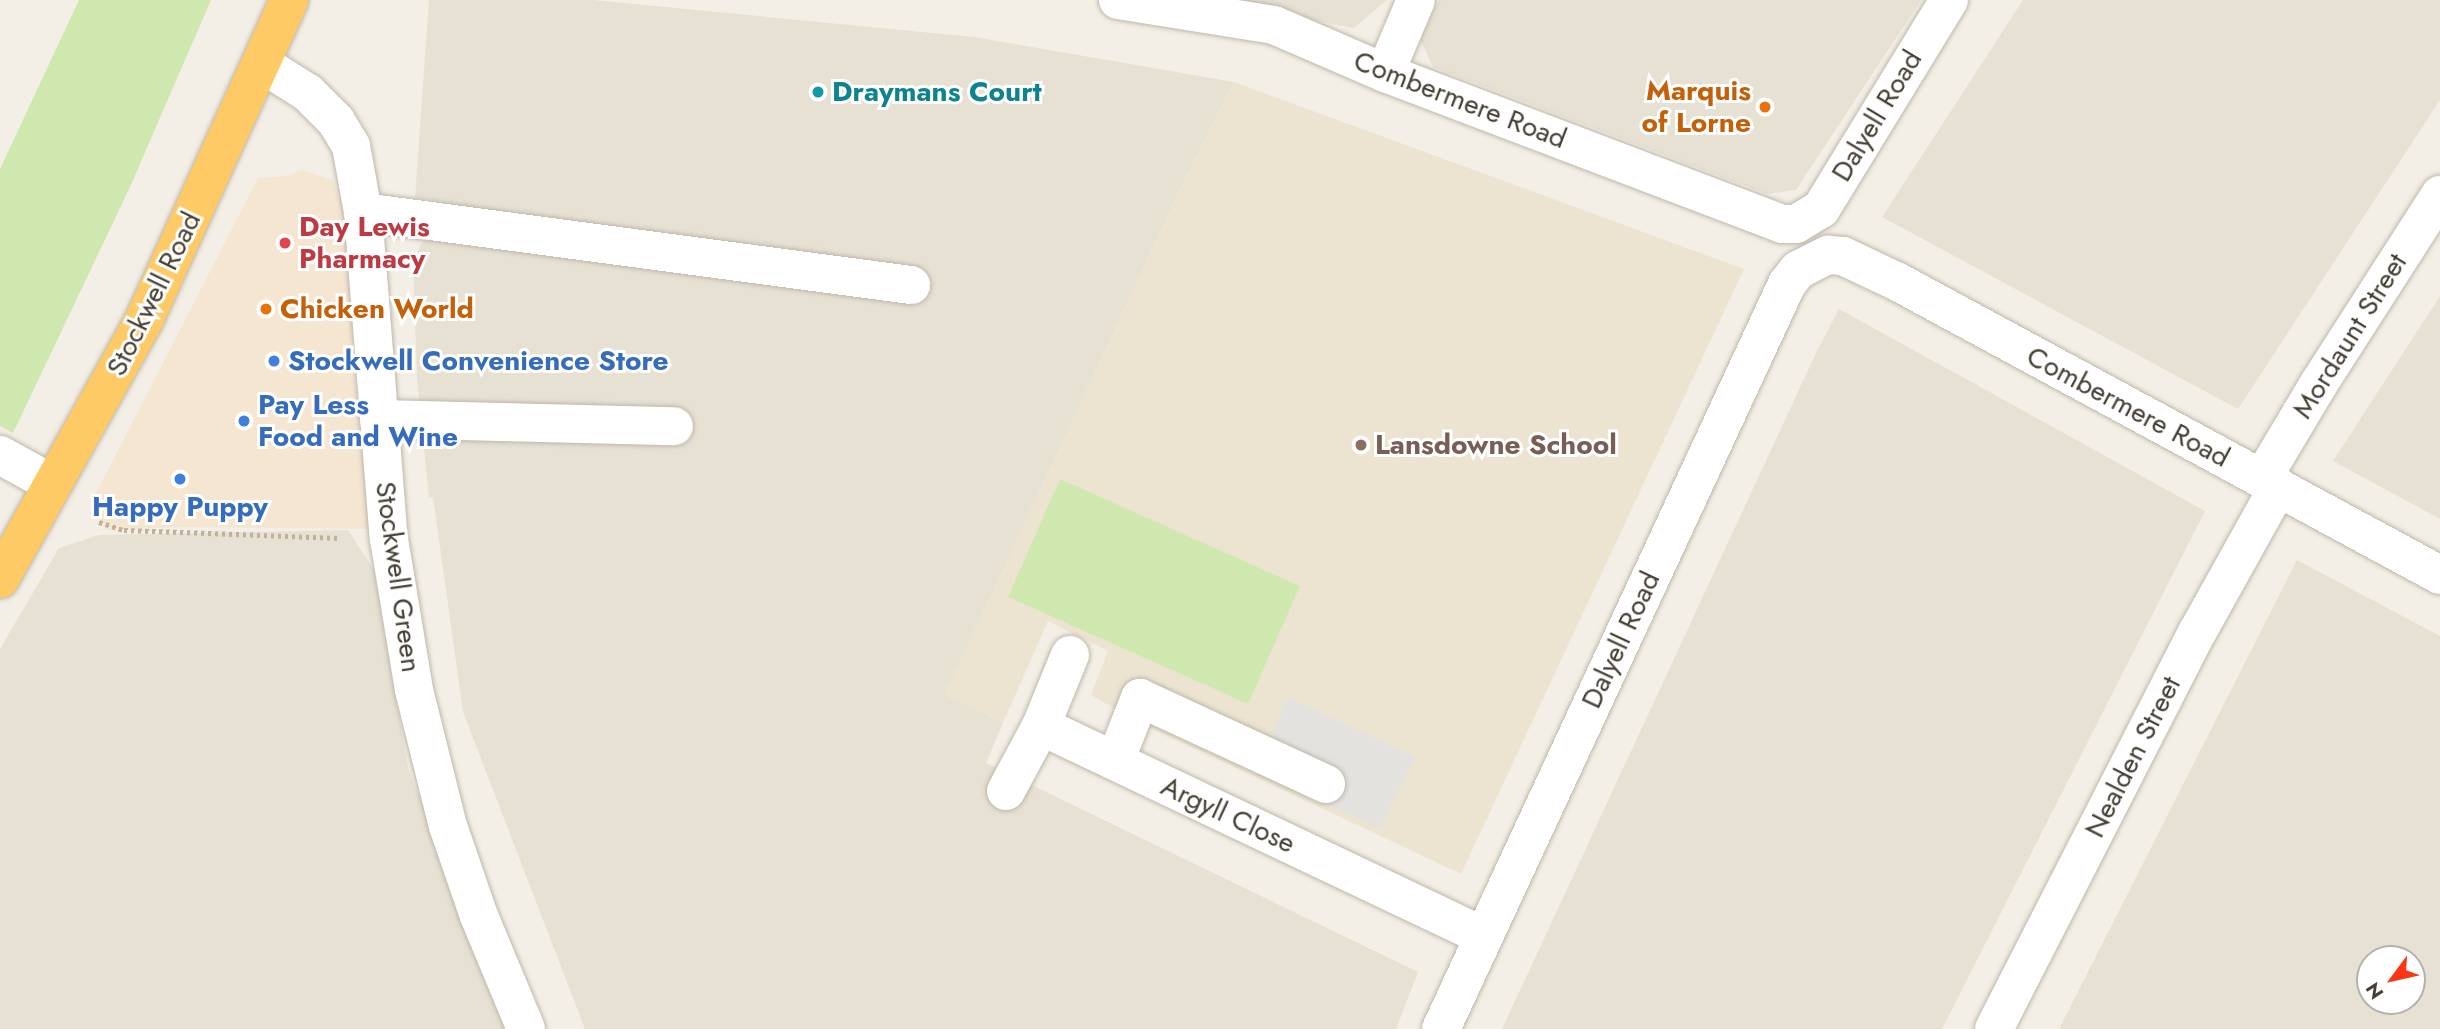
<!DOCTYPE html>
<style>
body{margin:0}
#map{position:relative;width:2440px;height:1029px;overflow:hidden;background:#f3efe6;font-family:Jost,sans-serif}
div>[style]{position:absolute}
.residential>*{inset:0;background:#e7e1d4}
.commercial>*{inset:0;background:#f5e6d1}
.education>*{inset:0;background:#ece4d0}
.green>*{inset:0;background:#cfe8af}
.parking>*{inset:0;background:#e4e2de}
.path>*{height:4.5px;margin-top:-2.25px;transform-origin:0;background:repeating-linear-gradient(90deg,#c0b29a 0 3.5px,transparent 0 7px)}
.roads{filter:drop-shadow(0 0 2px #bfb7a9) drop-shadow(0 0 2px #bfb7a9)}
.minor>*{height:38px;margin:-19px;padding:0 19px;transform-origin:19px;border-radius:19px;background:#fff}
.highway>*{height:38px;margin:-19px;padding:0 19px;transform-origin:19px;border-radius:19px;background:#feca66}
.dots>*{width:19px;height:19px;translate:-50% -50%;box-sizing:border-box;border:4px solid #fff;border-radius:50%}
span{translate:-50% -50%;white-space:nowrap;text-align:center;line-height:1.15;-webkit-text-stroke:6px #fff;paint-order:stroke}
.food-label{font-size:28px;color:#c56008;font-weight:700}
.right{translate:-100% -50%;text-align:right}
.left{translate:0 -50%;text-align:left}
.culture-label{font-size:28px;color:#0d838f;font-weight:700}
.street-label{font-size:28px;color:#463f35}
.health-label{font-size:28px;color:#be3a42;font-weight:700}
.shop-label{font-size:28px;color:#366cbe;font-weight:700}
.education-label{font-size:28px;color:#785e54;font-weight:700}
.north{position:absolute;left:2356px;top:945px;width:70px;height:70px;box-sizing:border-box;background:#fff;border:2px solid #b5b2ae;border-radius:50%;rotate:237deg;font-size:19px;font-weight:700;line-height:28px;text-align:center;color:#463f35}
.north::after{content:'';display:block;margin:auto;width:24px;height:32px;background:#fa3616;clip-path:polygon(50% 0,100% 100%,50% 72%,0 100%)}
</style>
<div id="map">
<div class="residential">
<div style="clip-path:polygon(429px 0,593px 0,974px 37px,1234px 82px,1182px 185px,945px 695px,1003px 723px,986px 763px,1418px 972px,1396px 1029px,585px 1029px,463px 712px,433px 497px,429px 498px,417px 378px,413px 261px,442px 201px,415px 198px)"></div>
<div style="clip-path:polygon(1208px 0,1387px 0,1354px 28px)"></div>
<div style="clip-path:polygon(1439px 0,1921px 0,1796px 190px,1767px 194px,1433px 67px,1420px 39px)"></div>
<div style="clip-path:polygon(2023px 0,2440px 0,2440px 100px,2238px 409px,1882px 217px)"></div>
<div style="clip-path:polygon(2440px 296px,2440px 519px,2333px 461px)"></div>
<div style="clip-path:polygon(1839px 309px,2205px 511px,1942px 1029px,1502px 1029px,1816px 353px)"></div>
<div style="clip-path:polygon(348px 530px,374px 570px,408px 768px,508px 1029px,0 1029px,0 649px,59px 548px,99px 535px)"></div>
<div style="clip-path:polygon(evenodd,2297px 560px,2440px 636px,2440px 1029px,2059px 1029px,2297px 560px,2370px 959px,2412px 959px,2412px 1001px,2370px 1001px,2370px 959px)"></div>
</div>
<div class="commercial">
<div style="clip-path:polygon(301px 170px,333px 180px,346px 216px,355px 385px,370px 529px,180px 527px,106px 530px,90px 505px,258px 178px,288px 176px)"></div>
</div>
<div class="education">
<div style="clip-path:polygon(1234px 82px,1744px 269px,1461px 874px,1135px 720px,1091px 695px,1108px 651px,1048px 621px,1003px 723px,944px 695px,1182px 185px)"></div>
</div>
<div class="green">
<div style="clip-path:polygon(79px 0,211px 0,130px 187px,13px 433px,0 426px,0 169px)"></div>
<div style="clip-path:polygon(1060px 479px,1300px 586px,1248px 704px,1008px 597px)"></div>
</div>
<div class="parking">
<div style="clip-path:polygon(1288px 697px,1415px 757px,1380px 829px,1254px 770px)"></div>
</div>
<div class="path">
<div style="left:99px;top:522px;width:26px;rotate:18deg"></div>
<div style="left:124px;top:530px;width:215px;rotate:2.1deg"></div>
</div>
<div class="roads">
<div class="minor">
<div style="left:1118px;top:0;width:158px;rotate:9.1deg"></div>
<div style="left:1274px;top:25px;width:121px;rotate:23.4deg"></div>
<div style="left:1385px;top:73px;width:425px;rotate:20.8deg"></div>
<div style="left:1782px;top:224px;width:14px"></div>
<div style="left:1796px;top:224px;width:29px;rotate:-31deg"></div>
<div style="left:1821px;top:209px;width:245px;rotate:-58.5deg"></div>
<div style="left:262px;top:64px;width:54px;rotate:32.2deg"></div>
<div style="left:308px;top:93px;width:40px;rotate:45deg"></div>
<div style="left:336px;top:121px;width:29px;rotate:59deg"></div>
<div style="left:351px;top:146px;width:67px;rotate:79.7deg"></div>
<div style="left:363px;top:212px;width:328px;rotate:85.5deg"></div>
<div style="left:389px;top:539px;width:153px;rotate:80.6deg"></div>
<div style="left:414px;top:690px;width:140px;rotate:76deg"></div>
<div style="left:448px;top:826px;width:95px;rotate:71deg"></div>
<div style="left:479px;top:916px;width:122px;rotate:67.4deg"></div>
<div style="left:1385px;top:73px;width:79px;rotate:-67deg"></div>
<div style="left:363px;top:212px;width:553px;rotate:7.59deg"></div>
<div style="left:379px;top:419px;width:295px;rotate:1.4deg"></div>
<div style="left:0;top:455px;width:60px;rotate:28.7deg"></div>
<div style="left:2262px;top:479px;width:109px;rotate:-59.2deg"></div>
<div style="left:2318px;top:385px;width:226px;rotate:-57.3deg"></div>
<div style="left:1070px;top:655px;width:77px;rotate:112.2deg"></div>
<div style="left:1041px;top:726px;width:490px;rotate:25.4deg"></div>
<div style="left:1115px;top:761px;width:68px;rotate:-68.4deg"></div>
<div style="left:1140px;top:698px;width:205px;rotate:24.8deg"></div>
<div style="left:1006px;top:791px;width:74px;rotate:-61.7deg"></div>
<div style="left:1441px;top:1029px;width:821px;rotate:-65.09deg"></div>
<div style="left:1787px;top:284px;width:18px;rotate:-52deg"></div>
<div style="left:1798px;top:270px;width:34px;rotate:-27deg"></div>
<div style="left:1828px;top:255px;width:15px;rotate:4deg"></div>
<div style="left:1843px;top:256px;width:61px;rotate:25.3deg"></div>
<div style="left:1898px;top:282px;width:616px;rotate:28.4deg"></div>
<div style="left:1994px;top:1029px;width:447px;rotate:-62.9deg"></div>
<div style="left:2198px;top:631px;width:165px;rotate:-60.9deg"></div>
</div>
<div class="highway">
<div style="left:0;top:579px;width:299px;rotate:-60.9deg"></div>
<div style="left:145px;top:318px;width:349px;rotate:-65.6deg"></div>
</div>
</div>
<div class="dots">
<div style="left:818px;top:92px;background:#0f9aa8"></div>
<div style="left:1765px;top:107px;background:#e8710a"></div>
<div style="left:285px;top:243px;background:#e0444e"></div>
<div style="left:266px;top:309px;background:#e8710a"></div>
<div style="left:274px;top:361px;background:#3f7fe0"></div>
<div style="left:244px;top:421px;background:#3f7fe0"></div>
<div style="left:1361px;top:445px;background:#8d6e63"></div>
<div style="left:180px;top:479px;background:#3f7fe0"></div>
</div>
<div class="food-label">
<span class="right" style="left:1751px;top:107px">Marquis<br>of Lorne</span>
<span class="left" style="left:280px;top:309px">Chicken World</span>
</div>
<div class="culture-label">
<span class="left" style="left:832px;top:92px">Draymans Court</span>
</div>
<div class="street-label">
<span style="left:1460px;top:100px;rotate:21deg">Combermere Road</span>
<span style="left:1877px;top:116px;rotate:-59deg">Dalyell Road</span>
<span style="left:154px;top:294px;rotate:-64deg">Stockwell Road</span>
<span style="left:2350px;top:336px;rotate:-58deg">Mordaunt Street</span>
<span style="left:2128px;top:407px;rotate:28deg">Combermere Road</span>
<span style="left:398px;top:577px;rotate:82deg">Stockwell Green</span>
<span style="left:1621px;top:640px;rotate:-65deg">Dalyell Road</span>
<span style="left:2133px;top:757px;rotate:-63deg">Nealden Street</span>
<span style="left:1228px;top:815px;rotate:25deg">Argyll Close</span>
</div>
<div class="health-label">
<span class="left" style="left:299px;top:243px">Day Lewis<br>Pharmacy</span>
</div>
<div class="shop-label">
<span class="left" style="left:288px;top:361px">Stockwell Convenience Store</span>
<span class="left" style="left:258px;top:421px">Pay Less<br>Food and Wine</span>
<span style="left:180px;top:507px">Happy Puppy</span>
</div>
<div class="education-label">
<span class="left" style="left:1375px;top:445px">Lansdowne School</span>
</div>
<div class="north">N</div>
</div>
